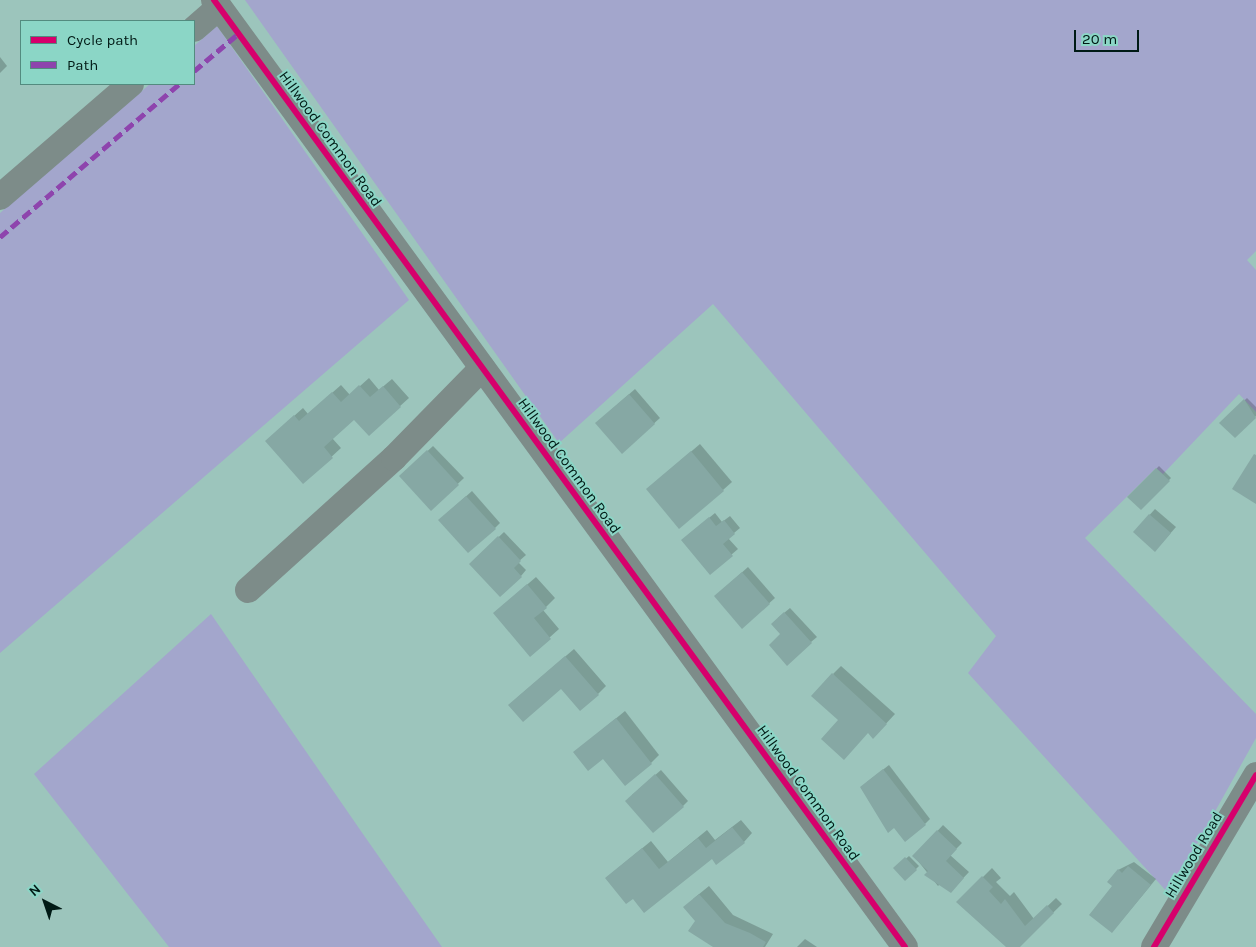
<!DOCTYPE html>
<style>
body{margin:0}
#map{position:relative;width:1256px;height:947px;overflow:hidden;background:#9cc5bc;font-family:Karla,sans-serif}
div>[style]{position:absolute}
.green>*{inset:0;background:#a3a6cc}
.shadow>*{inset:0;background:#0003}
.building>*{inset:0;background:#86a8a4}
.minor>*{height:26px;margin:-13px;padding:0 13px;transform-origin:13px;border-radius:13px;background:#7d8c89}
.quiet>*{height:5px;margin-top:-2.5px;transform-origin:0;background:repeating-linear-gradient(90deg,#8e44ad 0 10px,transparent 0 15px)}
.cycleway>*{height:6px;margin:-3px;padding:0 3px;transform-origin:3px;border-radius:3px;background:#d6006c}
span{translate:-50% -50%;white-space:nowrap;text-align:center;line-height:1.15;-webkit-text-stroke:4px #8bd6c6;paint-order:stroke}
.street-label{font-size:15px;color:#001a15}
.legend{position:absolute;left:20px;top:20px;width:175px;height:65px;box-sizing:border-box;background:#8bd6c6;border:1px solid #538b7f;margin:0;padding:6px 9px;list-style:none;font-size:15px;color:#001a15}
.legend li{display:flex;align-items:center;gap:10px;height:25px}
.legend b{width:25px;border:1px solid #538b7f}
.north{position:absolute;left:20px;top:877px;width:50px;height:50px;-webkit-text-stroke:4px #8bd6c6;paint-order:stroke;rotate:319deg;font-size:14px;font-weight:700;line-height:20px;text-align:center;color:#001a15}
.north::after{content:'';display:block;margin:auto;width:18px;height:22px;background:#001a15;clip-path:polygon(50% 0,100% 100%,50% 72%,0 100%)}
.scale{position:absolute;left:1074px;top:30px;width:65px;height:22px;box-sizing:border-box;border:2px solid #001a15;border-top:0;padding-left:6px;font-size:15px;line-height:18px;white-space:nowrap;color:#001a15;-webkit-text-stroke:4px #8bd6c6;paint-order:stroke}
</style>
<div id="map">
<div class="green">
<div style="clip-path:polygon(245px 0,1256px 0,1256px 251px,1247px 260px,1256px 270px,1256px 412px,1239px 394px,1163px 474px,1156px 468px,1085px 538px,1256px 714px,1256px 738px,1169px 894px,968px 673px,996px 636px,713px 304px,559px 443px)"></div>
<div style="clip-path:polygon(217px 26px,409px 300px,0 653px,0 213px,150px 84px,194px 84px,194px 46px)"></div>
<div style="clip-path:polygon(211px 614px,363px 834px,442px 947px,169px 947px,34px 774px)"></div>
</div>
<div class="shadow">
<div style="clip-path:polygon(0 57px,7px 66px,0 73px)"></div>
<div style="clip-path:polygon(369px 378px,379px 390px,392px 379px,409px 398px,369px 434px,354px 418px,332px 438px,341px 448px,303px 483px,275px 433px,303px 408px,308px 414px,341px 385px,350px 395px)"></div>
<div style="clip-path:polygon(635px 389px,660px 418px,622px 452px,602px 418px)"></div>
<div style="clip-path:polygon(1247px 398px,1256px 407px,1256px 416px,1235px 436px,1221px 423px)"></div>
<div style="clip-path:polygon(700px 444px,732px 482px,723px 490px,647px 489px)"></div>
<div style="clip-path:polygon(433px 446px,464px 478px,431px 509px,406px 471px)"></div>
<div style="clip-path:polygon(1159px 466px,1171px 478px,1141px 509px,1129px 497px)"></div>
<div style="clip-path:polygon(472px 491px,500px 523px,495px 528px,446px 514px)"></div>
<div style="clip-path:polygon(1155px 509px,1176px 527px,1161px 544px,1134px 532px)"></div>
<div style="clip-path:polygon(715px 513px,722px 522px,730px 516px,740px 528px,728px 538px,738px 549px,710px 573px,688px 535px)"></div>
<div style="clip-path:polygon(504px 532px,526px 555px,518px 562px,526px 570px,521px 576px,470px 564px)"></div>
<div style="clip-path:polygon(748px 567px,775px 598px,742px 627px,721px 591px)"></div>
<div style="clip-path:polygon(536px 577px,555px 598px,543px 610px,559px 629px,530px 655px,494px 613px)"></div>
<div style="clip-path:polygon(790px 608px,817px 637px,811px 642px,782px 634px,778px 618px)"></div>
<div style="clip-path:polygon(574px 649px,606px 686px,598px 694px,562px 687px,518px 697px)"></div>
<div style="clip-path:polygon(841px 666px,895px 714px,882px 728px,868px 732px,833px 674px)"></div>
<div style="clip-path:polygon(625px 711px,659px 755px,651px 763px,575px 752px)"></div>
<div style="clip-path:polygon(889px 765px,930px 819px,925px 824px,867px 782px)"></div>
<div style="clip-path:polygon(661px 770px,688px 801px,683px 806px,632px 795px)"></div>
<div style="clip-path:polygon(741px 820px,752px 833px,744px 842px,633px 897px,606px 878px,651px 841px,668px 862px,707px 830px,715px 840px)"></div>
<div style="clip-path:polygon(943px 825px,962px 843px,950px 855px,969px 872px,951px 891px,942px 882px,938px 886px,914px 856px)"></div>
<div style="clip-path:polygon(909px 856px,919px 866px,906px 879px,895px 868px)"></div>
<div style="clip-path:polygon(1134px 862px,1156px 879px,1117px 926px,1114px 886px,1118px 870px)"></div>
<div style="clip-path:polygon(992px 868px,1001px 878px,996px 882px,1010px 896px,1014px 892px,1034px 919px,1056px 898px,1062px 904px,1018px 947px,1007px 947px,958px 902px)"></div>
<div style="clip-path:polygon(709px 886px,733px 915px,773px 934px,765px 947px,716px 947px,697px 921px,693px 899px)"></div>
<div style="clip-path:polygon(805px 939px,817px 947px,797px 947px)"></div>
</div>
<div class="building">
<div style="clip-path:polygon(359px 385px,370px 397px,383px 386px,401px 407px,369px 436px,354px 420px,324px 447px,333px 458px,303px 484px,265px 441px,294px 415px,299px 421px,332px 392px,341px 402px)"></div>
<div style="clip-path:polygon(629px 394px,655px 424px,622px 454px,595px 423px)"></div>
<div style="clip-path:polygon(1244px 399px,1256px 418px,1235px 438px,1219px 423px)"></div>
<div style="clip-path:polygon(427px 450px,459px 485px,431px 511px,399px 476px)"></div>
<div style="clip-path:polygon(691px 451px,724px 491px,679px 529px,646px 489px)"></div>
<div style="clip-path:polygon(1254px 454px,1256px 455px,1256px 504px,1232px 489px)"></div>
<div style="clip-path:polygon(1156px 468px,1170px 481px,1141px 510px,1127px 497px)"></div>
<div style="clip-path:polygon(466px 496px,496px 529px,468px 553px,438px 520px)"></div>
<div style="clip-path:polygon(1149px 514px,1171px 533px,1155px 552px,1133px 532px)"></div>
<div style="clip-path:polygon(709px 517px,716px 526px,724px 520px,735px 534px,723px 544px,733px 556px,710px 575px,681px 540px)"></div>
<div style="clip-path:polygon(498px 536px,521px 561px,514px 568px,522px 577px,500px 597px,469px 564px)"></div>
<div style="clip-path:polygon(742px 572px,770px 604px,742px 629px,714px 596px)"></div>
<div style="clip-path:polygon(527px 584px,547px 608px,534px 618px,551px 639px,530px 657px,493px 613px)"></div>
<div style="clip-path:polygon(784px 612px,812px 643px,787px 666px,769px 645px,780px 634px,771px 624px)"></div>
<div style="clip-path:polygon(565px 656px,599px 695px,580px 711px,561px 689px,523px 722px,508px 705px)"></div>
<div style="clip-path:polygon(832px 673px,887px 724px,873px 739px,868px 733px,844px 760px,821px 739px,838px 720px,811px 696px)"></div>
<div style="clip-path:polygon(616px 718px,652px 764px,625px 786px,603px 759px,588px 771px,573px 752px)"></div>
<div style="clip-path:polygon(883px 769px,926px 825px,905px 842px,894px 828px,888px 833px,860px 787px)"></div>
<div style="clip-path:polygon(655px 774px,684px 807px,653px 833px,625px 801px)"></div>
<div style="clip-path:polygon(732px 827px,745px 843px,716px 865px,712px 859px,644px 913px,633px 899px,626px 904px,605px 878px,642px 848px,659px 869px,698px 838px,706px 848px)"></div>
<div style="clip-path:polygon(937px 830px,957px 849px,946px 861px,964px 878px,951px 893px,924px 875px,928px 871px,912px 856px)"></div>
<div style="clip-path:polygon(905px 857px,917px 870px,905px 881px,893px 868px)"></div>
<div style="clip-path:polygon(1128px 866px,1151px 885px,1112px 933px,1089px 915px,1112px 886px,1107px 882px,1118px 869px,1122px 873px)"></div>
<div style="clip-path:polygon(982px 876px,993px 887px,989px 891px,1001px 904px,1005px 899px,1025px 926px,1047px 905px,1054px 913px,1020px 947px,1006px 947px,956px 902px)"></div>
<div style="clip-path:polygon(699px 894px,725px 923px,750px 933px,766px 942px,763px 947px,713px 947px,688px 931px,695px 921px,683px 907px)"></div>
</div>
<div class="minor">
<div style="left:214px;top:0;width:1172px;rotate:53.88deg"></div>
<div style="left:194px;top:29px;width:33px;rotate:-41deg"></div>
<div style="left:0;top:197px;width:173px;rotate:-40.8deg"></div>
<div style="left:248px;top:590px;width:197px;rotate:-42.1deg"></div>
<div style="left:394px;top:458px;width:126px;rotate:-45.6deg"></div>
<div style="left:1154px;top:947px;width:200px;rotate:-59.3deg"></div>
</div>
<div class="quiet">
<div style="left:194px;top:71px;width:57px;rotate:-40.1deg"></div>
<div style="left:0;top:237px;width:235px;rotate:-40.5deg"></div>
</div>
<div class="cycleway">
<div style="left:214px;top:0;width:1172px;rotate:53.88deg"></div>
<div style="left:1154px;top:947px;width:200px;rotate:-59.3deg"></div>
</div>
<div class="street-label">
<span style="left:330px;top:139px;rotate:54deg">Hillwood Common Road</span>
<span style="left:569px;top:466px;rotate:54deg">Hillwood Common Road</span>
<span style="left:808px;top:793px;rotate:54deg">Hillwood Common Road</span>
<span style="left:1194px;top:855px;rotate:-59deg">Hillwood Road</span>
</div>
<ul class="legend">
<li><b style="height:6px;background:#d6006c"></b>Cycle path</li>
<li><b style="height:6px;background:#8e44ad"></b>Path</li>
</ul>
<div class="north">N</div>
<div class="scale">20 m</div>
</div>
